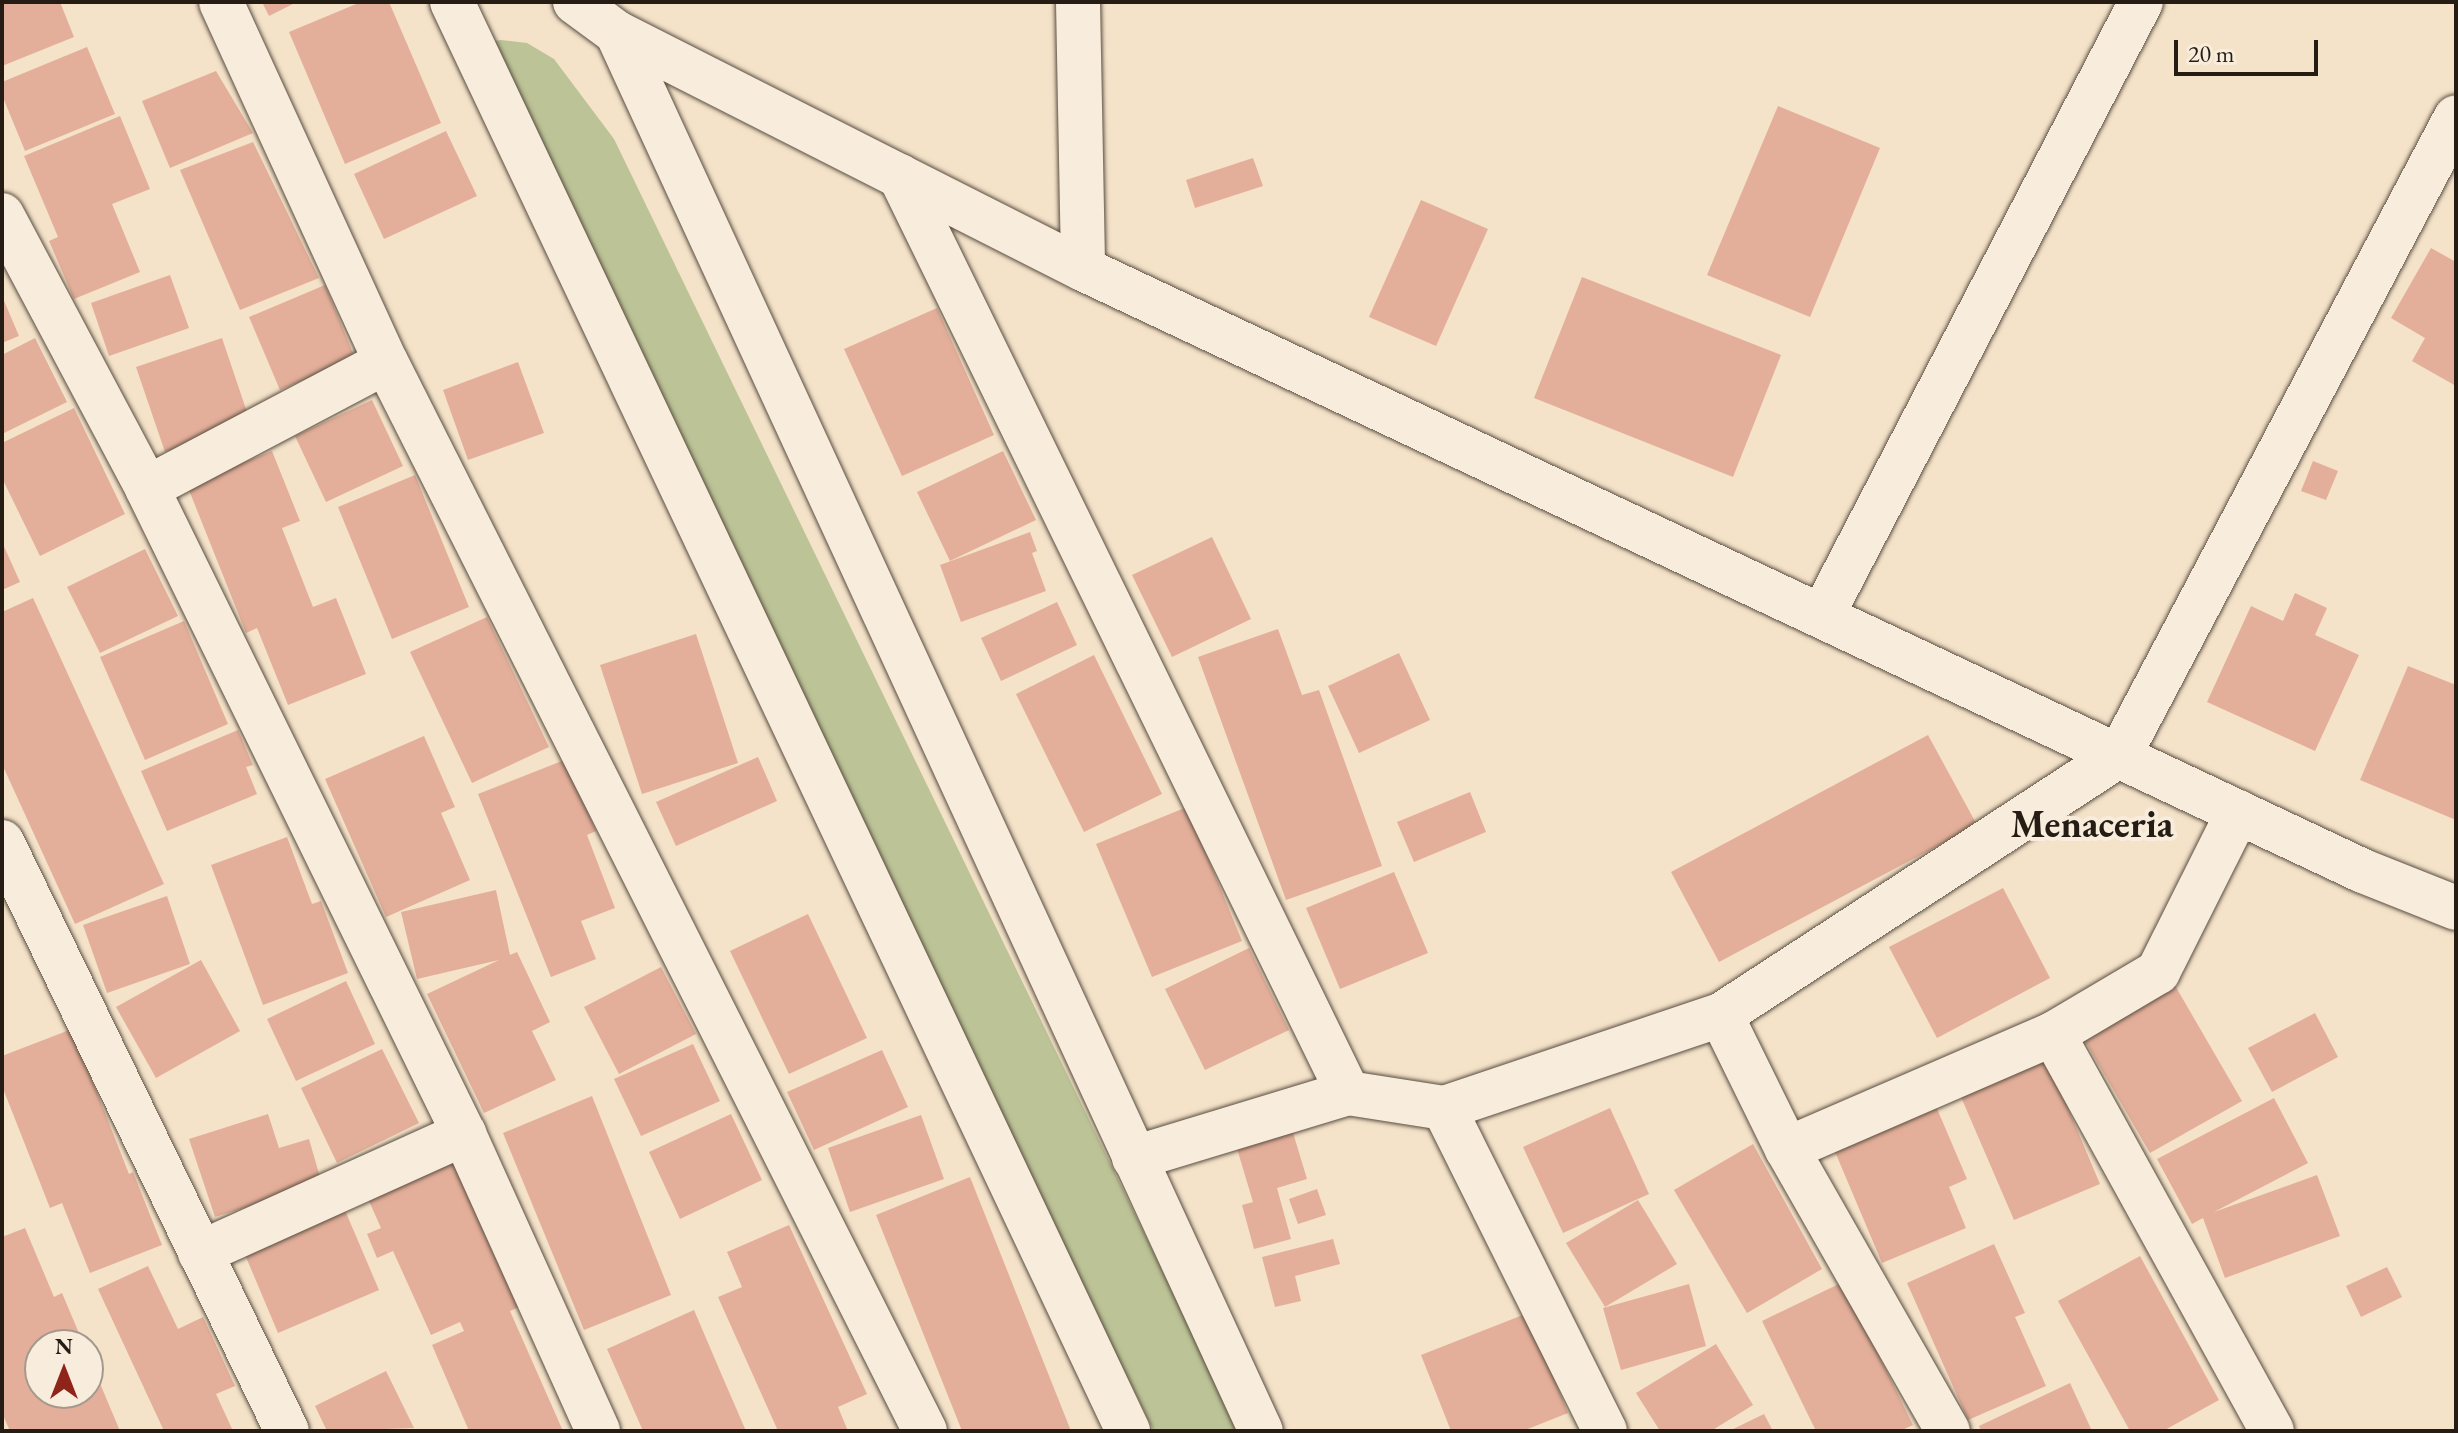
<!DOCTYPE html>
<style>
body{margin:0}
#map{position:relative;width:2458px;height:1433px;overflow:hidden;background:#f4e2c9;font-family:"EB Garamond",serif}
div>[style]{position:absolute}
.green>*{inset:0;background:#bcc396}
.building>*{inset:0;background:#e4af9a}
.roads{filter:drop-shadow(0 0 2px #594e40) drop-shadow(0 0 2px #594e40)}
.minor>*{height:44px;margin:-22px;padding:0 22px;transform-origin:22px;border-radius:22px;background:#f8ecdc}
.tertiary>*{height:44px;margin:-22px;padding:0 22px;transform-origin:22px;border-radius:22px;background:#f8ecdc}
span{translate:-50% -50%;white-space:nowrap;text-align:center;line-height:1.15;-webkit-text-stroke:8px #f8ecdc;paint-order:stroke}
.neighbourhood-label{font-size:38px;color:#251c13;font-weight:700}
.frame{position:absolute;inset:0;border:4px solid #251c13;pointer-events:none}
.north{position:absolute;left:24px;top:1329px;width:80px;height:80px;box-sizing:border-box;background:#f8ecdc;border:2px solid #a4998c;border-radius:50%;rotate:0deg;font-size:22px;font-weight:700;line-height:32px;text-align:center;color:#251c13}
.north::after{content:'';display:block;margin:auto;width:28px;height:36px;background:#8f2418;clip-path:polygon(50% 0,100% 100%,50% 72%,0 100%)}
.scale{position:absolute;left:2174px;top:40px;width:144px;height:36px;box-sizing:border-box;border:4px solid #251c13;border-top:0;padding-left:10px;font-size:24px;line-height:28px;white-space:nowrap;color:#251c13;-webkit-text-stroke:6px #f8ecdc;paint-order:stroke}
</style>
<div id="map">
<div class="green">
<div style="clip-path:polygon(501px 40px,527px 43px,554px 59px,614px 139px,1240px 1431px,1154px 1431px,478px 63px,487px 42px)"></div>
</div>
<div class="building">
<div style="clip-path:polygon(2px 2px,60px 2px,74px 37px,2px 66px)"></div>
<div style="clip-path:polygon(262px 2px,297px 2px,269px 16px)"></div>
<div style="clip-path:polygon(361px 2px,389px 2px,441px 123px,345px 164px,289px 32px)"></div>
<div style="clip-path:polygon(87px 47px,115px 114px,25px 151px,2px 95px,2px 82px)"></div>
<div style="clip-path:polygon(216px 71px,253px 133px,170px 168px,142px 101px)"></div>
<div style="clip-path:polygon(1778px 106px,1880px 148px,1810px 317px,1707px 275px)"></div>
<div style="clip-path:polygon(120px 116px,150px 189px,112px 204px,140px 272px,74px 299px,49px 241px,58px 237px,24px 156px)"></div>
<div style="clip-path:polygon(446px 131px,477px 196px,384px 239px,354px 174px)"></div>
<div style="clip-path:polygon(253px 142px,319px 278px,240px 310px,180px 170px)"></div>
<div style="clip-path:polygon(1253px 158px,1263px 186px,1195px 208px,1186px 180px)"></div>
<div style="clip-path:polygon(1421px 200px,1488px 229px,1436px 346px,1369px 317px)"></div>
<div style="clip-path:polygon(2431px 248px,2456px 262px,2456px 386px,2412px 361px,2425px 338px,2391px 318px)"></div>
<div style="clip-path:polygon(170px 275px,189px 328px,109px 356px,91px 303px)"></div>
<div style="clip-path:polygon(1582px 277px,1781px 355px,1733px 477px,1534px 398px)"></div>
<div style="clip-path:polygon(325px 285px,355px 358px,280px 390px,249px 317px)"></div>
<div style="clip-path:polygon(2px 296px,19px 336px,2px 343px)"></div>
<div style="clip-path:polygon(937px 308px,994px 435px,902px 476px,844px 349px)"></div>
<div style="clip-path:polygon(35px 338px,67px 402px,2px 434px,2px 355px)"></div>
<div style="clip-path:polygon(222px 338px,251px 424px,165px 452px,136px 367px)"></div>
<div style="clip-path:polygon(518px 362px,544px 433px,468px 460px,443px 390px)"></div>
<div style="clip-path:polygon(372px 400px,403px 466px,326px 502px,295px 436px)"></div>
<div style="clip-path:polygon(74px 408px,125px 514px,40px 556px,2px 478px,2px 443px)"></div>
<div style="clip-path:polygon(272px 451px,300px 521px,282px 528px,313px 607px,336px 598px,366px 674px,288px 705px,257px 628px,246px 633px,187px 485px)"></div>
<div style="clip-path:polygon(1003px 451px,1036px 520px,950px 561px,917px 492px)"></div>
<div style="clip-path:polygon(2313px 461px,2338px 471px,2326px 500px,2301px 491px)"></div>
<div style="clip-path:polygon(415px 475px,469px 607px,392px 639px,338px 507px)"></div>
<div style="clip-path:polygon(1030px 532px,1037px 551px,1032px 553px,1046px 591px,961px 622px,940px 565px)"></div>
<div style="clip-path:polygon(1212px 537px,1251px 619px,1172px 657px,1132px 575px)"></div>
<div style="clip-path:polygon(2px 542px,20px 582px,2px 590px)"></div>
<div style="clip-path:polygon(145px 549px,178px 616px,100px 653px,67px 587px)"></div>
<div style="clip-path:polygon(2295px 593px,2327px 608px,2315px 635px,2359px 655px,2315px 751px,2207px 702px,2251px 606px,2283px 621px)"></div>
<div style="clip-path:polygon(33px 598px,164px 884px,75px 924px,2px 764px,2px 612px)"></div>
<div style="clip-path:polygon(1057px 602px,1077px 645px,1001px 681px,981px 638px)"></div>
<div style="clip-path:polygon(487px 617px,549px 747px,472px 783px,410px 652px)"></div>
<div style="clip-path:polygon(184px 621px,228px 724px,145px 760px,100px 657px)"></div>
<div style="clip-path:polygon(1278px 629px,1302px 695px,1319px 690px,1382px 866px,1286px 900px,1198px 657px)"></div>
<div style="clip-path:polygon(696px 634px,738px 763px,642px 794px,600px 665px)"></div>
<div style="clip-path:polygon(1399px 653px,1430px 720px,1359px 753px,1328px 686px)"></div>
<div style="clip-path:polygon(1094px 655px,1162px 794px,1084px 832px,1016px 694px)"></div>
<div style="clip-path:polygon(2408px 666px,2456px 685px,2456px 820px,2360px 780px)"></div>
<div style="clip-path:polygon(238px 730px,253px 765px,246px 767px,257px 794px,167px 831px,141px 771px)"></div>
<div style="clip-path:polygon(1928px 735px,1977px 825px,1719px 962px,1671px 872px)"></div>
<div style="clip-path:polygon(424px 736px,455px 807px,441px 813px,470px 880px,386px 917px,325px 779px)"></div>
<div style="clip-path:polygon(758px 757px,777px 801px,676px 846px,656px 802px)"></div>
<div style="clip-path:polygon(567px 759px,596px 831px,587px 835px,615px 908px,581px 921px,596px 959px,551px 977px,478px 794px)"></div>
<div style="clip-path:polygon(1470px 792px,1486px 832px,1414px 862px,1397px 822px)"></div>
<div style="clip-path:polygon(1187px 807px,1242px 941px,1152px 977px,1096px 844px)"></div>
<div style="clip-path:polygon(287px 837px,312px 904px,321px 901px,348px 973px,263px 1005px,211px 865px)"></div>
<div style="clip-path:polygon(1394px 872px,1428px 953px,1340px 989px,1306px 908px)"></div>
<div style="clip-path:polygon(2003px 888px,2050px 978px,1937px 1038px,1889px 947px)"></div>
<div style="clip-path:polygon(496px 890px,510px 955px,517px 952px,550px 1022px,532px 1031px,556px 1080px,484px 1113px,427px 994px,499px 960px,417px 979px,401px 912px)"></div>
<div style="clip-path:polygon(167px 896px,190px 964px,107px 993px,83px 925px)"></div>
<div style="clip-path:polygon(808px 914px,867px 1038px,789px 1074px,730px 951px)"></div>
<div style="clip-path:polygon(1249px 948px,1289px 1030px,1205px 1070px,1165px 989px)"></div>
<div style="clip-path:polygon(201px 960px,240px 1031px,156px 1078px,116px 1007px)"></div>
<div style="clip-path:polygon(661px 967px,696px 1034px,619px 1074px,584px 1007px)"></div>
<div style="clip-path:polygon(346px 981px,375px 1044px,296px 1081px,267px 1019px)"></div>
<div style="clip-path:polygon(2173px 982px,2242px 1101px,2150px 1153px,2081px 1034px)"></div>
<div style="clip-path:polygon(2315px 1013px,2338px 1057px,2272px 1092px,2248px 1048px)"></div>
<div style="clip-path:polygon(72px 1029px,129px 1174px,133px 1172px,162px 1245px,90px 1273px,62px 1203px,50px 1208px,2px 1086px,2px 1056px)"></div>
<div style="clip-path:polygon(693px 1044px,720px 1101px,641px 1136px,614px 1079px)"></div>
<div style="clip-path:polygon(382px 1049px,419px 1123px,337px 1163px,301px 1088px)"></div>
<div style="clip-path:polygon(882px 1050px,908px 1107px,814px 1150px,787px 1092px)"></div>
<div style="clip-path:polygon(2045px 1054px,2100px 1184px,2014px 1220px,1958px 1090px)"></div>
<div style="clip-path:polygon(592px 1096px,671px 1295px,584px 1330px,503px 1133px)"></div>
<div style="clip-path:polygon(2274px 1098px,2308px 1163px,2214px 1212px,2317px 1175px,2340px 1236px,2225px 1278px,2203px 1218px,2192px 1224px,2157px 1159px)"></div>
<div style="clip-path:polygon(1935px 1104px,1967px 1179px,1949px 1187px,1966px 1228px,1882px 1263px,1833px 1147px)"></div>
<div style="clip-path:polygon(1610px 1108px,1649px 1194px,1563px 1233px,1523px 1147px)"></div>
<div style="clip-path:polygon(268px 1114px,279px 1148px,309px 1139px,322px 1184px,215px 1217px,189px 1139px)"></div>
<div style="clip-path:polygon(731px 1114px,762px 1180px,680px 1219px,649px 1152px)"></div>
<div style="clip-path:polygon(921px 1115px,944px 1179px,850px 1212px,828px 1148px)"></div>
<div style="clip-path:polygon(1291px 1126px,1307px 1179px,1277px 1188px,1291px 1239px,1254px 1249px,1242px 1205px,1253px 1202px,1235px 1142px)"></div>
<div style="clip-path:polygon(1753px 1144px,1822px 1269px,1747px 1313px,1674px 1190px)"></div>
<div style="clip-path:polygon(451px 1154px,519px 1307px,510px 1311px,563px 1431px,469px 1431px,432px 1345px,464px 1331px,460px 1322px,431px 1335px,393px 1251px,377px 1258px,367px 1234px,381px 1228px,365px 1192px)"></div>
<div style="clip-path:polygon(970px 1177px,1071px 1431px,962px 1431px,876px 1215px)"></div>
<div style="clip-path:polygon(1317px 1189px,1326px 1215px,1298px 1224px,1289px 1199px)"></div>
<div style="clip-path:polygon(1638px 1200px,1677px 1264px,1605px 1307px,1566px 1243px)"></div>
<div style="clip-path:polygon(344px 1208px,379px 1290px,278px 1333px,243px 1250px)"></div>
<div style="clip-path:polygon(789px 1225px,867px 1394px,838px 1407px,848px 1431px,778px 1431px,718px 1297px,742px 1287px,727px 1252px)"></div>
<div style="clip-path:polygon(25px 1228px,54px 1297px,62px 1293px,84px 1345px,40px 1345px,40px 1393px,88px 1393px,88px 1355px,120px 1431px,10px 1431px,2px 1413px,2px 1237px)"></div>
<div style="clip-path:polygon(1333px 1239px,1340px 1264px,1295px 1276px,1301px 1301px,1275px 1307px,1262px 1257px)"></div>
<div style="clip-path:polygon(1994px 1244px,2025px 1313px,2015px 1317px,2046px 1386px,1968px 1420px,1907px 1283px)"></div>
<div style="clip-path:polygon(2140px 1256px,2219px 1400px,2163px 1431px,2130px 1431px,2058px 1301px)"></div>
<div style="clip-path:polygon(148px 1266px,178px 1329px,203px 1317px,235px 1386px,216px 1394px,233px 1431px,164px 1431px,98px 1289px)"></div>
<div style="clip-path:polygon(2387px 1267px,2402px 1297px,2361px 1317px,2346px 1286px)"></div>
<div style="clip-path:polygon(1843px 1282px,1913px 1425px,1900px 1431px,1816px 1431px,1762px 1321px)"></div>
<div style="clip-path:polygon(1689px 1284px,1706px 1346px,1621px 1370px,1603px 1308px)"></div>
<div style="clip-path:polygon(694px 1310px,723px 1378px,746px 1431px,643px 1431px,607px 1349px)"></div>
<div style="clip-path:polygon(1528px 1313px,1568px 1413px,1523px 1431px,1451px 1431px,1421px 1355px)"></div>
<div style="clip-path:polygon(1716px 1344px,1753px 1405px,1711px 1431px,1660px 1431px,1636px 1393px)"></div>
<div style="clip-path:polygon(386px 1371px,414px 1428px,327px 1431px,315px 1406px)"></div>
<div style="clip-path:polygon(2070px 1383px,2092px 1431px,1981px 1431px,1979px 1426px)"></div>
<div style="clip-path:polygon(1764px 1414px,1773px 1431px,1729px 1431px)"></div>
</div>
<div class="roads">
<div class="minor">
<div style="left:221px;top:2px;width:396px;rotate:65.4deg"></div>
<div style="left:386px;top:362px;width:1197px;rotate:63.24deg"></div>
<div style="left:452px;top:2px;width:1581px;rotate:64.68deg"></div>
<div style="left:1078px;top:2px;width:267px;rotate:88.9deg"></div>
<div style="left:617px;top:33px;width:1539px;rotate:65.27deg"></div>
<div style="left:900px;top:176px;width:1021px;rotate:63.96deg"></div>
<div style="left:2px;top:215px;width:309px;rotate:62deg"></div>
<div style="left:147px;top:488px;width:720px;rotate:63.86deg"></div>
<div style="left:464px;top:1134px;width:326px;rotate:65.7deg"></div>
<div style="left:147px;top:488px;width:270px;rotate:-27.8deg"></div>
<div style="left:1822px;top:616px;width:692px;rotate:-62.55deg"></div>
<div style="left:2px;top:842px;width:654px;rotate:64.18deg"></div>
<div style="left:1721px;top:1015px;width:475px;rotate:-33.1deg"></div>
<div style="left:2119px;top:756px;width:722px;rotate:-62.19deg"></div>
<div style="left:2053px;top:1034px;width:453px;rotate:61.1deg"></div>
<div style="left:1444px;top:1108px;width:361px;rotate:63.5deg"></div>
<div style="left:1787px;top:1149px;width:290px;rotate:-23.4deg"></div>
<div style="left:2053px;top:1034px;width:122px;rotate:-30.6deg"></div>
<div style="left:2158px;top:972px;width:179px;rotate:-63.4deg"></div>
<div style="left:1134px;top:1158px;width:224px;rotate:-16.9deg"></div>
<div style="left:1348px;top:1093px;width:97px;rotate:8.9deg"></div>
<div style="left:1444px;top:1108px;width:292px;rotate:-18.6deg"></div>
<div style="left:1721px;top:1015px;width:149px;rotate:63.8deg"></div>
<div style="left:1787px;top:1149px;width:325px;rotate:60.3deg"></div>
<div style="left:200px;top:1253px;width:290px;rotate:-24.3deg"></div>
</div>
<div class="tertiary">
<div style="left:575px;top:2px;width:52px;rotate:36.4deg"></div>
<div style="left:617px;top:33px;width:522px;rotate:26.86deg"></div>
<div style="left:1083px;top:269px;width:1414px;rotate:25.19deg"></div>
<div style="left:2363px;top:871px;width:100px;rotate:21.7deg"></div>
</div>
</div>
<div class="neighbourhood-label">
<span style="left:2092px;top:824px">Menaceria</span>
</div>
<div class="frame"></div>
<div class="north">N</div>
<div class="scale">20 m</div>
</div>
